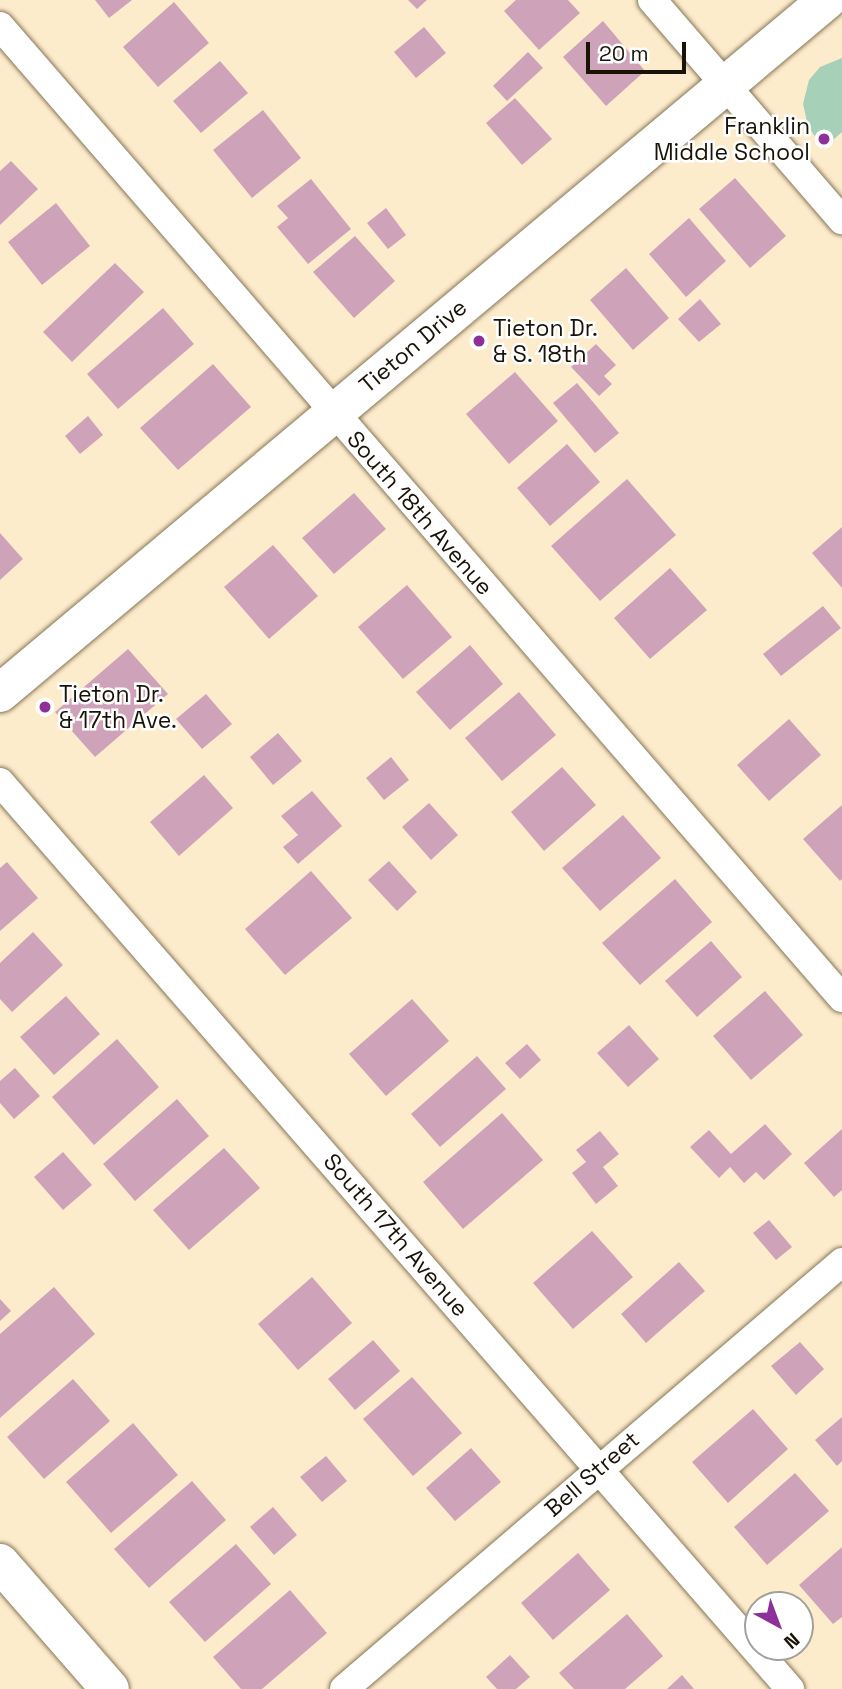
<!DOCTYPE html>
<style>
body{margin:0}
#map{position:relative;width:842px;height:1689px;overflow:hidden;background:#fdeccc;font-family:"Space Grotesk",sans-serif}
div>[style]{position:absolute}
.green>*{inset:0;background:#a7d0b8}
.building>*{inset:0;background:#cea3b9}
.roads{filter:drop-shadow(0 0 2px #857658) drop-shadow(0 0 2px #857658)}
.minor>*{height:28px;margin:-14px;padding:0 14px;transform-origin:14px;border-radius:14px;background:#fff}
.secondary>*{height:38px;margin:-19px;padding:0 19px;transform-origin:19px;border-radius:19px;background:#fff}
.primary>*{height:38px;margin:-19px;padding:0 19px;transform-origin:19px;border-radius:19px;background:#fff}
.dots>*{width:19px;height:19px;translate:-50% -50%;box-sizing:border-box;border:4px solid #fff;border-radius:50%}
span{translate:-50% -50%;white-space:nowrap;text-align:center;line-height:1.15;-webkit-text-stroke:5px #fff;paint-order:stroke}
.poi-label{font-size:23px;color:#191307}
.right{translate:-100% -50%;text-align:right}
.left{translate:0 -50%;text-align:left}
.street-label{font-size:23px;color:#191307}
.north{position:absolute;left:744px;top:1591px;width:70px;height:70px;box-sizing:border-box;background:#fff;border:2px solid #a3a19c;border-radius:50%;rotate:139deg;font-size:19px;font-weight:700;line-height:28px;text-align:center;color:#191307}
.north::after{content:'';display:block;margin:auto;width:24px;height:32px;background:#8e3099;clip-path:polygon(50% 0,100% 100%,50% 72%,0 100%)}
.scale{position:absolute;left:586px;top:42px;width:100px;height:32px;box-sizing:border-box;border:4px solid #191307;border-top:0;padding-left:9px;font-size:21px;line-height:24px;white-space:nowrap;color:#191307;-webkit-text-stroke:5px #fff;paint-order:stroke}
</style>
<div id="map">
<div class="green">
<div style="clip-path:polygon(842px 58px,842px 132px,823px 149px,808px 126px,803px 104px,809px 80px,820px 67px)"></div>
</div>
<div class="building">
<div style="clip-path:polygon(95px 0,132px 0,109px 18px)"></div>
<div style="clip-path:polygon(408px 0,427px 0,417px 9px)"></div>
<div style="clip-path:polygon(516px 0,568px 0,580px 13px,539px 50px,504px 11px)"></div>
<div style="clip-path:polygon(174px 2px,209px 43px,158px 87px,123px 47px)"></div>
<div style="clip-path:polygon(603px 21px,645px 71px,606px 106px,563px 57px)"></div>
<div style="clip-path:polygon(424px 27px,446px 53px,416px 78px,394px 52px)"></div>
<div style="clip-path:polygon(528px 52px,543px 68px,507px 101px,493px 86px)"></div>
<div style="clip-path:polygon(220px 61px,248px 93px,201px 133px,173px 101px)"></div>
<div style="clip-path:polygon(515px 98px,552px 139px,522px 165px,486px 123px)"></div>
<div style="clip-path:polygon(263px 110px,301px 158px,252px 198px,213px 150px)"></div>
<div style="clip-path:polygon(11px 161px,38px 189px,0 225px,0 171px)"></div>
<div style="clip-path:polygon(735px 178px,786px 236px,750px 268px,699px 209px)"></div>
<div style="clip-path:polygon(311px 179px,351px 229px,308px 264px,277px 227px,288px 218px,277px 206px)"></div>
<div style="clip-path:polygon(56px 203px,90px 246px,42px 285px,8px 242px)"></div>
<div style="clip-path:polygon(386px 208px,406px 235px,388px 249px,367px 223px)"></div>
<div style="clip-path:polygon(689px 218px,726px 261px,686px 297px,649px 254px)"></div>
<div style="clip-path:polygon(355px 236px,395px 281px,354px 318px,313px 272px)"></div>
<div style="clip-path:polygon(115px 263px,144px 292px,72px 362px,43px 332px)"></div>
<div style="clip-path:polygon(626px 268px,669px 318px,633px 350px,590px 300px)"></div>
<div style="clip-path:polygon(700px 299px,721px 324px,699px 342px,678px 319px)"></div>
<div style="clip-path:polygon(163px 308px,194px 344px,118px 409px,87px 374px)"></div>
<div style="clip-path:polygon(596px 344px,616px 365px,604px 376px,612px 384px,599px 396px,571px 367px)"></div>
<div style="clip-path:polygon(213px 364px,251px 407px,178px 470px,140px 428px)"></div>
<div style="clip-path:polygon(515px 372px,558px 421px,509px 464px,466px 414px)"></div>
<div style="clip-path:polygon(577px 383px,619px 433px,595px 453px,553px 403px)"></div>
<div style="clip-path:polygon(88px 416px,103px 435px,80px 454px,65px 436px)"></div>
<div style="clip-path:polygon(567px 444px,600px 482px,550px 526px,517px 488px)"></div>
<div style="clip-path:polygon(627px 479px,676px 535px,600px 601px,551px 546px)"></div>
<div style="clip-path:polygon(354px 493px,386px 529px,334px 574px,302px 538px)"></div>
<div style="clip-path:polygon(842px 527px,842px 588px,812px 553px)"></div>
<div style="clip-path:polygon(0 533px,23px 559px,0 580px)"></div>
<div style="clip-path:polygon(273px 545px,318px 596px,269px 639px,224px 587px)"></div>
<div style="clip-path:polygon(670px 568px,707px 610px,650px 659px,614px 618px)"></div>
<div style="clip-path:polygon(407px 585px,452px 637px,403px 679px,358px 627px)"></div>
<div style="clip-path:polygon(823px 606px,841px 628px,781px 676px,763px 654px)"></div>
<div style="clip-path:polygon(470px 645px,503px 684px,450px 730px,416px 692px)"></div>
<div style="clip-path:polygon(128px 649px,168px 694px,95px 757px,55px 712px)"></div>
<div style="clip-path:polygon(519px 692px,556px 735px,502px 781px,465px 738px)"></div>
<div style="clip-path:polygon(206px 694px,232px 724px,202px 749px,176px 719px)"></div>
<div style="clip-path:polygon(789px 719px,821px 755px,769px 801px,737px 765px)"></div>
<div style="clip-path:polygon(278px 733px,302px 761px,273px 785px,250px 757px)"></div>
<div style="clip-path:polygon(391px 757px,409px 780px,384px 800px,366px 778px)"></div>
<div style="clip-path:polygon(562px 767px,596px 805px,544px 851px,511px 812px)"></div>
<div style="clip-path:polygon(204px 775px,233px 808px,179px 856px,150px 822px)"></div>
<div style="clip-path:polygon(312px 791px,342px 826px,298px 864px,283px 847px,298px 835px,281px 816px)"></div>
<div style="clip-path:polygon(429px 803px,458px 835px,431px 860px,402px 827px)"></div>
<div style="clip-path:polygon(842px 805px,842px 879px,840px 881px,803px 839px)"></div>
<div style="clip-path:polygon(623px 815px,661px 858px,600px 911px,562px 868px)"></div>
<div style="clip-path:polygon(389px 861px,417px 892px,397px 911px,368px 880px)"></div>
<div style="clip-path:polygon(7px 862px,38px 898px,0 931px,0 868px)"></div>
<div style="clip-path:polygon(311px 871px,352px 918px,285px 975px,245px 929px)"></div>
<div style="clip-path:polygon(675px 879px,712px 922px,640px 985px,602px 943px)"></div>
<div style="clip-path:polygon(33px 932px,63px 965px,12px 1012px,0 999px,0 963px)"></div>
<div style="clip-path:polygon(711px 941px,742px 977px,697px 1017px,665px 981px)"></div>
<div style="clip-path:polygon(765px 991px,803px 1035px,751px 1080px,713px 1036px)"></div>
<div style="clip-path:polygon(66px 996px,100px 1034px,54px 1075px,20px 1037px)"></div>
<div style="clip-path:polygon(412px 999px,449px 1041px,386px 1096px,349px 1054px)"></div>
<div style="clip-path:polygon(629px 1025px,659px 1059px,628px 1087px,597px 1053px)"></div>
<div style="clip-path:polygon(117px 1039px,159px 1087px,94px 1145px,52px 1097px)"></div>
<div style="clip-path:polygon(527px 1044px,541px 1060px,520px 1079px,505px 1063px)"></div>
<div style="clip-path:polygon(477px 1056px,506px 1089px,440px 1147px,411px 1114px)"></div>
<div style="clip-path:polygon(15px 1068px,40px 1096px,14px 1119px,0 1103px,0 1081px)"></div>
<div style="clip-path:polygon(177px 1099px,209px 1136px,135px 1201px,103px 1164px)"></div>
<div style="clip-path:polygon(502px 1113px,543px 1160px,463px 1229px,423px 1182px)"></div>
<div style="clip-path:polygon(765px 1124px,792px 1154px,764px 1180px,756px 1172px,744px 1183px,730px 1167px,719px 1178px,690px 1147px,709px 1130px,731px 1154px)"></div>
<div style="clip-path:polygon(842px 1129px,842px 1190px,834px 1197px,804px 1163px)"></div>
<div style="clip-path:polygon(600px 1131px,619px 1154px,603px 1167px,618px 1186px,596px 1204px,572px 1173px,586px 1162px,576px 1150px)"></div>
<div style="clip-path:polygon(224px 1148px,260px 1188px,189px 1250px,153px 1210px)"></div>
<div style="clip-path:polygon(63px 1152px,92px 1185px,63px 1210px,34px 1177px)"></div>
<div style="clip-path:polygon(769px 1220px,792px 1247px,776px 1260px,753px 1233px)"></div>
<div style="clip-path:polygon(592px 1231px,633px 1277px,573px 1329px,533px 1283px)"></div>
<div style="clip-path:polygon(679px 1262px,705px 1291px,646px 1343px,621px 1314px)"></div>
<div style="clip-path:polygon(312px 1277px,352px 1323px,298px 1370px,258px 1324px)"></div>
<div style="clip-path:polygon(54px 1287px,95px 1334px,0 1418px,0 1334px)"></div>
<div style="clip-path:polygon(0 1299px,11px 1311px,0 1321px)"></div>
<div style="clip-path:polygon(373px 1340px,400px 1371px,355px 1410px,328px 1379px)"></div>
<div style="clip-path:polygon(800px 1342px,824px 1369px,796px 1395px,771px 1366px)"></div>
<div style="clip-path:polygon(412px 1377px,462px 1433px,413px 1476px,363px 1419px)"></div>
<div style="clip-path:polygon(73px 1379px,110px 1421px,44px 1479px,7px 1437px)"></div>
<div style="clip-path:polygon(753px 1409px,788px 1449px,728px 1503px,692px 1462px)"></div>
<div style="clip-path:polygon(842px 1417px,842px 1461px,837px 1466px,815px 1440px)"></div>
<div style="clip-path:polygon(133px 1423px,178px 1475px,111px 1533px,66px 1482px)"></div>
<div style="clip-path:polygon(471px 1448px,501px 1482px,455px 1521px,426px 1488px)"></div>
<div style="clip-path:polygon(326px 1456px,347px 1481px,322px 1502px,300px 1477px)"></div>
<div style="clip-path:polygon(795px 1473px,829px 1511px,767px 1565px,734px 1527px)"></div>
<div style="clip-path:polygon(192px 1481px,226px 1520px,149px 1588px,114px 1549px)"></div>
<div style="clip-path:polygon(273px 1507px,297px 1535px,274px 1555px,250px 1527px)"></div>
<div style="clip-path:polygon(236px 1544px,271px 1584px,205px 1642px,169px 1602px)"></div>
<div style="clip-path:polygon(842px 1547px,842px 1617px,833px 1624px,799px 1585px)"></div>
<div style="clip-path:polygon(578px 1553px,610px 1590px,553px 1640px,521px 1603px)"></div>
<div style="clip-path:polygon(290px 1590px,327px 1633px,262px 1689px,241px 1689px,213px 1657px)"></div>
<div style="clip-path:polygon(627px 1614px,663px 1656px,625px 1689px,574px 1689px,559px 1673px)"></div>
<div style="clip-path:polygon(510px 1655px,530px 1677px,516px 1689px,497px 1689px,486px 1677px)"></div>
<div style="clip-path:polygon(682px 1675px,694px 1689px,667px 1689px)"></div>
</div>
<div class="roads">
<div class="minor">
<div style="left:652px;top:0;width:291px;rotate:49.2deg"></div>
<div style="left:0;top:26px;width:1286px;rotate:49.1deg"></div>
<div style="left:0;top:782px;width:1203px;rotate:48.94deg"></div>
<div style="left:344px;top:1689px;width:656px;rotate:-40.61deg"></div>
</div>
<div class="secondary">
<div style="left:0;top:693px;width:1079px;rotate:-39.96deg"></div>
</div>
<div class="primary">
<div style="left:0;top:1563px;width:167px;rotate:48.9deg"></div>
</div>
</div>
<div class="dots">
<div style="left:824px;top:139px;background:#8e3099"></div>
<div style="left:479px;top:341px;background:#8e3099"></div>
<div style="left:45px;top:707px;background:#8e3099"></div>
</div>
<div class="poi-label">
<span class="right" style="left:810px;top:139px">Franklin<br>Middle School</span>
<span class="left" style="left:493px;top:341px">Tieton Dr.<br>&amp; S. 18th</span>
<span class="left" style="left:59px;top:707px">Tieton Dr.<br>&amp; 17th Ave.</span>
</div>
<div class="street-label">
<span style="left:413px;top:346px;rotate:-40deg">Tieton Drive</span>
<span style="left:420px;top:513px;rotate:49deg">South 18th Avenue</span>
<span style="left:396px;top:1235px;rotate:49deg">South 17th Avenue</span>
<span style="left:592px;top:1474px;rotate:-41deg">Bell Street</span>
</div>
<div class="north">N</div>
<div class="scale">20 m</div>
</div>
